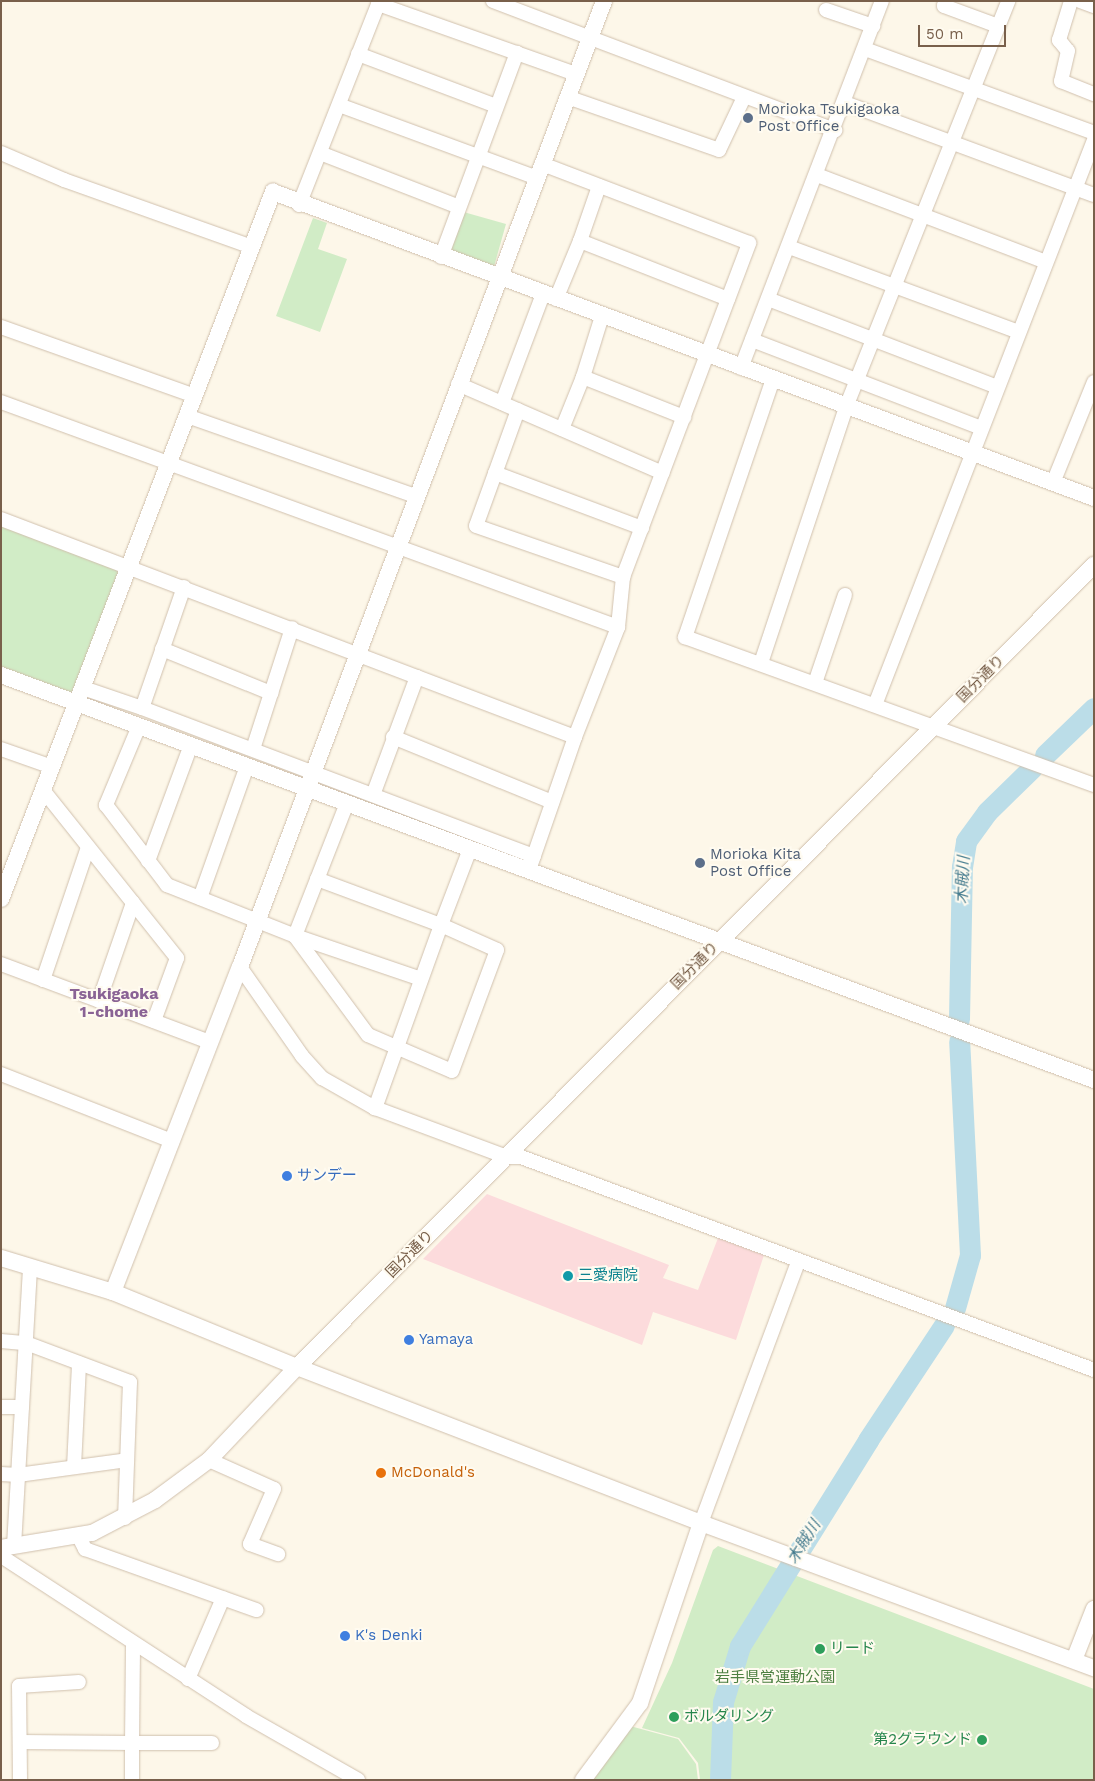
<!DOCTYPE html>
<meta charset="utf-8">
<style>
body{margin:0}
#map{position:relative;width:1095px;height:1781px;overflow:hidden;background:#fdf7e9;font-family:"Work Sans","Noto Sans JP",sans-serif}
div>[style]{position:absolute}
.medical>*{inset:0;background:#fcdbdc}
.green>*{inset:0;background:#d1ecc6}
.river>*{height:21px;margin:-10.5px;padding:0 10.5px;transform-origin:10.5px;border-radius:10.5px;background:#bbdde8}
.roads{filter:drop-shadow(0 0 1px #d0c0ad) drop-shadow(0 0 1px #d0c0ad)}
.minor>*{height:14px;margin:-7px;padding:0 7px;transform-origin:7px;border-radius:7px;background:#fff}
.tertiary>*{height:16px;margin:-8px;padding:0 8px;transform-origin:8px;border-radius:8px;background:#fff}
.dots>*{width:14px;height:14px;translate:-50% -50%;box-sizing:border-box;border:2px solid #fffbf0;border-radius:50%}
span{translate:-50% -50%;white-space:nowrap;text-align:center;line-height:1.15;-webkit-text-stroke:4px #fffbf0;paint-order:stroke}
.service-label{font-size:15px;color:#4e5e75}
.left{translate:0 -50%;text-align:left}
.street-label{font-size:15px;color:#79604b}
.shop-label{font-size:15px;color:#366cbe}
.culture-label{font-size:15px;color:#0d838f}
.food-label{font-size:15px;color:#c56008}
.leisure-label{font-size:15px;color:#27864d}
.right{translate:-100% -50%;text-align:right}
.park-label{font-size:15px;color:#4d8042}
.water-label{font-size:16px;color:#437a8d;font-style:italic}
.neighbourhood-label{font-size:16px;color:#8a6395;font-weight:700}
.frame{position:absolute;inset:0;border:2px solid #79604b;pointer-events:none}
.scale{position:absolute;left:918px;top:25px;width:88px;height:22px;box-sizing:border-box;border:2px solid #79604b;border-top:0;padding-left:6px;font-size:15px;line-height:18px;white-space:nowrap;color:#79604b;-webkit-text-stroke:4px #fffbf0;paint-order:stroke}
</style>
<div id="map">
<div class="medical">
<div style="clip-path:polygon(487px 1194px,669px 1265px,663px 1278px,698px 1290px,718px 1238px,764px 1255px,736px 1340px,653px 1312px,642px 1345px,423px 1259px)"></div>
</div>
<div class="green">
<div style="clip-path:polygon(460px 211px,506px 224px,493px 270px,446px 255px)"></div>
<div style="clip-path:polygon(313px 218px,327px 223px,318px 249px,347px 259px,320px 332px,276px 316px)"></div>
<div style="clip-path:polygon(1px 524px,124px 565px,74px 698px,1px 667px)"></div>
<div style="clip-path:polygon(718px 1546px,1094px 1689px,1094px 1780px,700px 1780px,698px 1763px,679px 1738px,642px 1728px,672px 1663px,713px 1550px)"></div>
<div style="clip-path:polygon(630px 1726px,678px 1739px,696px 1764px,698px 1780px,590px 1780px)"></div>
</div>
<div class="river">
<div style="left:1045px;top:755px;width:68px;rotate:-43.8deg"></div>
<div style="left:959px;top:1019px;width:152px;rotate:-88.9deg"></div>
<div style="left:962px;top:867px;width:26px;rotate:-81deg"></div>
<div style="left:966px;top:841px;width:36px;rotate:-54deg"></div>
<div style="left:987px;top:812px;width:63px;rotate:-44.4deg"></div>
<div style="left:955px;top:1308px;width:55px;rotate:-74.2deg"></div>
<div style="left:970px;top:1255px;width:214px;rotate:-92.9deg"></div>
<div style="left:720px;top:1780px;width:78px;rotate:-87.8deg"></div>
<div style="left:723px;top:1702px;width:59px;rotate:-73.1deg"></div>
<div style="left:740px;top:1646px;width:243px;rotate:-58.1deg"></div>
<div style="left:868px;top:1440px;width:138px;rotate:-56.5deg"></div>
</div>
<div class="roads">
<div class="minor">
<div style="left:493px;top:1px;width:366px;rotate:20.7deg"></div>
<div style="left:945px;top:1px;width:5px;rotate:101deg"></div>
<div style="left:944px;top:6px;width:58px;rotate:20.3deg"></div>
<div style="left:1071px;top:1px;width:41px;rotate:107.1deg"></div>
<div style="left:1059px;top:40px;width:14px;rotate:51deg"></div>
<div style="left:1068px;top:51px;width:31px;rotate:103deg"></div>
<div style="left:1061px;top:81px;width:35px;rotate:22deg"></div>
<div style="left:1080px;top:1px;width:15px;rotate:20deg"></div>
<div style="left:826px;top:10px;width:50px;rotate:18.8deg"></div>
<div style="left:865px;top:49px;width:244px;rotate:20.1deg"></div>
<div style="left:358px;top:54px;width:147px;rotate:20.6deg"></div>
<div style="left:567px;top:97px;width:161px;rotate:19.2deg"></div>
<div style="left:719px;top:150px;width:59px;rotate:-64.7deg"></div>
<div style="left:845px;top:103px;width:265px;rotate:20.3deg"></div>
<div style="left:339px;top:105px;width:211px;rotate:20.2deg"></div>
<div style="left:1px;top:153px;width:69px;rotate:23.2deg"></div>
<div style="left:64px;top:180px;width:200px;rotate:19.6deg"></div>
<div style="left:320px;top:153px;width:149px;rotate:21.2deg"></div>
<div style="left:817px;top:175px;width:245px;rotate:20.8deg"></div>
<div style="left:299px;top:205px;width:216px;rotate:-68.5deg"></div>
<div style="left:378px;top:4px;width:210px;rotate:19.5deg"></div>
<div style="left:580px;top:241px;width:58px;rotate:-70.9deg"></div>
<div style="left:789px;top:247px;width:245px;rotate:20.3deg"></div>
<div style="left:441px;top:257px;width:218px;rotate:-69.6deg"></div>
<div style="left:556px;top:299px;width:63px;rotate:-67.5deg"></div>
<div style="left:580px;top:241px;width:159px;rotate:21.4deg"></div>
<div style="left:768px;top:299px;width:245px;rotate:21deg"></div>
<div style="left:1px;top:327px;width:206px;rotate:19.6deg"></div>
<div style="left:752px;top:340px;width:245px;rotate:21deg"></div>
<div style="left:741px;top:368px;width:393px;rotate:-69deg"></div>
<div style="left:583px;top:377px;width:64px;rotate:-72.7deg"></div>
<div style="left:773px;top:379px;width:273px;rotate:108.8deg"></div>
<div style="left:685px;top:637px;width:435px;rotate:19.9deg"></div>
<div style="left:458px;top:384px;width:223px;rotate:23.5deg"></div>
<div style="left:1px;top:402px;width:657px;rotate:20.04deg"></div>
<div style="left:502px;top:403px;width:116px;rotate:-69.4deg"></div>
<div style="left:518px;top:410px;width:123px;rotate:109.9deg"></div>
<div style="left:476px;top:526px;width:156px;rotate:19.1deg"></div>
<div style="left:187px;top:416px;width:243px;rotate:19.3deg"></div>
<div style="left:562px;top:429px;width:56px;rotate:-68deg"></div>
<div style="left:583px;top:377px;width:109px;rotate:21.6deg"></div>
<div style="left:495px;top:473px;width:157px;rotate:20.5deg"></div>
<div style="left:1053px;top:483px;width:109px;rotate:-67.9deg"></div>
<div style="left:1px;top:519px;width:614px;rotate:20.8deg"></div>
<div style="left:184px;top:587px;width:128px;rotate:109.1deg"></div>
<div style="left:142px;top:708px;width:419px;rotate:20.7deg"></div>
<div style="left:162px;top:649px;width:118px;rotate:22deg"></div>
<div style="left:761px;top:663px;width:270px;rotate:-71.6deg"></div>
<div style="left:846px;top:407px;width:437px;rotate:-68.2deg"></div>
<div style="left:815px;top:683px;width:93px;rotate:-71.2deg"></div>
<div style="left:83px;top:688px;width:62px;rotate:18.7deg"></div>
<div style="left:875px;top:705px;width:606px;rotate:-68.81deg"></div>
<div style="left:139px;top:726px;width:86px;rotate:112.7deg"></div>
<div style="left:106px;top:805px;width:101px;rotate:52.7deg"></div>
<div style="left:167px;top:885px;width:138px;rotate:21.7deg"></div>
<div style="left:295px;top:936px;width:123px;rotate:53.6deg"></div>
<div style="left:368px;top:1035px;width:91px;rotate:23.2deg"></div>
<div style="left:452px;top:1071px;width:129px;rotate:-69.6deg"></div>
<div style="left:497px;top:950px;width:61px;rotate:-155.9deg"></div>
<div style="left:441px;top:925px;width:81px;rotate:-69.1deg"></div>
<div style="left:393px;top:737px;width:172px;rotate:22.2deg"></div>
<div style="left:1px;top:749px;width:54px;rotate:19.4deg"></div>
<div style="left:253px;top:749px;width:127px;rotate:-72.1deg"></div>
<div style="left:43px;top:790px;width:215px;rotate:51.4deg"></div>
<div style="left:177px;top:958px;width:67px;rotate:110.1deg"></div>
<div style="left:373px;top:795px;width:126px;rotate:-69.6deg"></div>
<div style="left:347px;top:803px;width:143px;rotate:111.4deg"></div>
<div style="left:295px;top:936px;width:133px;rotate:18.8deg"></div>
<div style="left:148px;top:861px;width:124px;rotate:-69.7deg"></div>
<div style="left:529px;top:870px;width:141px;rotate:-70.9deg"></div>
<div style="left:575px;top:737px;width:118px;rotate:-68.6deg"></div>
<div style="left:618px;top:627px;width:50px;rotate:-84.3deg"></div>
<div style="left:623px;top:577px;width:357px;rotate:-69.3deg"></div>
<div style="left:749px;top:243px;width:222px;rotate:-159.1deg"></div>
<div style="left:317px;top:879px;width:132px;rotate:20.4deg"></div>
<div style="left:441px;top:925px;width:195px;rotate:109.8deg"></div>
<div style="left:200px;top:898px;width:140px;rotate:-70.4deg"></div>
<div style="left:1px;top:964px;width:223px;rotate:20.5deg"></div>
<div style="left:240px;top:967px;width:108px;rotate:55.1deg"></div>
<div style="left:302px;top:1056px;width:30px;rotate:48deg"></div>
<div style="left:322px;top:1078px;width:61px;rotate:29.5deg"></div>
<div style="left:375px;top:1108px;width:141px;rotate:20.4deg"></div>
<div style="left:507px;top:1157px;width:14px"></div>
<div style="left:521px;top:1157px;width:611px;rotate:20.39deg"></div>
<div style="left:43px;top:980px;width:140px;rotate:-71.3deg"></div>
<div style="left:99px;top:1001px;width:104px;rotate:-70.9deg"></div>
<div style="left:1px;top:1074px;width:184px;rotate:21.4deg"></div>
<div style="left:1px;top:1341px;width:25px;rotate:5deg"></div>
<div style="left:26px;top:1343px;width:111px;rotate:20.6deg"></div>
<div style="left:130px;top:1382px;width:136px;rotate:92.1deg"></div>
<div style="left:1px;top:1407px;width:21px"></div>
<div style="left:209px;top:1460px;width:71px;rotate:24deg"></div>
<div style="left:274px;top:1489px;width:60px;rotate:113.6deg"></div>
<div style="left:250px;top:1544px;width:30px;rotate:20deg"></div>
<div style="left:74px;top:1467px;width:104px;rotate:-87.2deg"></div>
<div style="left:1px;top:1474px;width:17px;rotate:3deg"></div>
<div style="left:18px;top:1475px;width:110px;rotate:-7.8deg"></div>
<div style="left:701px;top:1523px;width:278px;rotate:-69.6deg"></div>
<div style="left:78px;top:1535px;width:16px;rotate:63deg"></div>
<div style="left:85px;top:1549px;width:182px;rotate:19.6deg"></div>
<div style="left:14px;top:1546px;width:279px;rotate:-86.7deg"></div>
<div style="left:1px;top:1556px;width:293px;rotate:33.1deg"></div>
<div style="left:246px;top:1716px;width:129px;rotate:29.7deg"></div>
<div style="left:188px;top:1679px;width:88px;rotate:-66.6deg"></div>
<div style="left:20px;top:1742px;width:112px;rotate:0.5deg"></div>
<div style="left:132px;top:1743px;width:100px;rotate:-89.4deg"></div>
<div style="left:20px;top:1780px;width:94px;rotate:-90.6deg"></div>
<div style="left:19px;top:1686px;width:60px;rotate:-3.8deg"></div>
<div style="left:132px;top:1780px;width:37px;rotate:-90deg"></div>
<div style="left:132px;top:1743px;width:80px"></div>
</div>
<div class="tertiary">
<div style="left:1px;top:675px;width:1166px;rotate:20.33deg"></div>
<div style="left:1px;top:899px;width:758px;rotate:-68.96deg"></div>
<div style="left:273px;top:192px;width:876px;rotate:20.44deg"></div>
<div style="left:1px;top:1258px;width:117px;rotate:16.9deg"></div>
<div style="left:113px;top:1292px;width:199px;rotate:22.2deg"></div>
<div style="left:297px;top:1367px;width:433px;rotate:21.1deg"></div>
<div style="left:701px;top:1523px;width:419px;rotate:20.3deg"></div>
<div style="left:113px;top:1292px;width:349px;rotate:-68.7deg"></div>
<div style="left:240px;top:967px;width:1032px;rotate:-69.35deg"></div>
<div style="left:1px;top:1548px;width:92px;rotate:-9.4deg"></div>
<div style="left:92px;top:1533px;width:71px;rotate:-27.6deg"></div>
<div style="left:155px;top:1500px;width:67px;rotate:-36.5deg"></div>
<div style="left:209px;top:1460px;width:128px;rotate:-46.6deg"></div>
<div style="left:297px;top:1367px;width:1131px;rotate:-45.18deg"></div>
<div style="left:1074px;top:1660px;width:55px;rotate:-68.6deg"></div>
<div style="left:583px;top:1780px;width:96px;rotate:-53.5deg"></div>
<div style="left:640px;top:1703px;width:190px;rotate:-71.3deg"></div>
</div>
</div>
<div class="dots">
<div style="left:748px;top:118px;background:#5c6f8a"></div>
<div style="left:700px;top:863px;background:#5c6f8a"></div>
<div style="left:287px;top:1176px;background:#3f7fe0"></div>
<div style="left:568px;top:1276px;background:#0f9aa8"></div>
<div style="left:409px;top:1340px;background:#3f7fe0"></div>
<div style="left:381px;top:1473px;background:#e8710a"></div>
<div style="left:345px;top:1636px;background:#3f7fe0"></div>
<div style="left:820px;top:1649px;background:#2e9e5b"></div>
<div style="left:674px;top:1717px;background:#2e9e5b"></div>
<div style="left:982px;top:1740px;background:#2e9e5b"></div>
</div>
<div class="service-label">
<span class="left" style="left:758px;top:118px">Morioka Tsukigaoka<br>Post Office</span>
<span class="left" style="left:710px;top:863px">Morioka Kita<br>Post Office</span>
</div>
<div class="street-label">
<span style="left:981px;top:679px;rotate:-45deg">国分通り</span>
<span style="left:695px;top:966px;rotate:-45deg">国分通り</span>
<span style="left:410px;top:1254px;rotate:-45deg">国分通り</span>
</div>
<div class="shop-label">
<span class="left" style="left:297px;top:1176px">サンデー</span>
<span class="left" style="left:419px;top:1340px">Yamaya</span>
<span class="left" style="left:355px;top:1636px">K's Denki</span>
</div>
<div class="culture-label">
<span class="left" style="left:578px;top:1276px">三愛病院</span>
</div>
<div class="food-label">
<span class="left" style="left:391px;top:1473px">McDonald's</span>
</div>
<div class="leisure-label">
<span class="left" style="left:830px;top:1649px">リード</span>
<span class="left" style="left:684px;top:1717px">ボルダリング</span>
<span class="right" style="left:972px;top:1740px">第2グラウンド</span>
</div>
<div class="park-label">
<span style="left:775px;top:1678px">岩手県営運動公園</span>
</div>
<div class="water-label">
<span style="left:963px;top:880px;rotate:-87deg">木賊川</span>
<span style="left:804px;top:1542px;rotate:-58deg">木賊川</span>
</div>
<div class="neighbourhood-label">
<span style="left:114px;top:1003px">Tsukigaoka<br>1-chome</span>
</div>
<div class="frame"></div>
<div class="scale">50 m</div>
</div>
